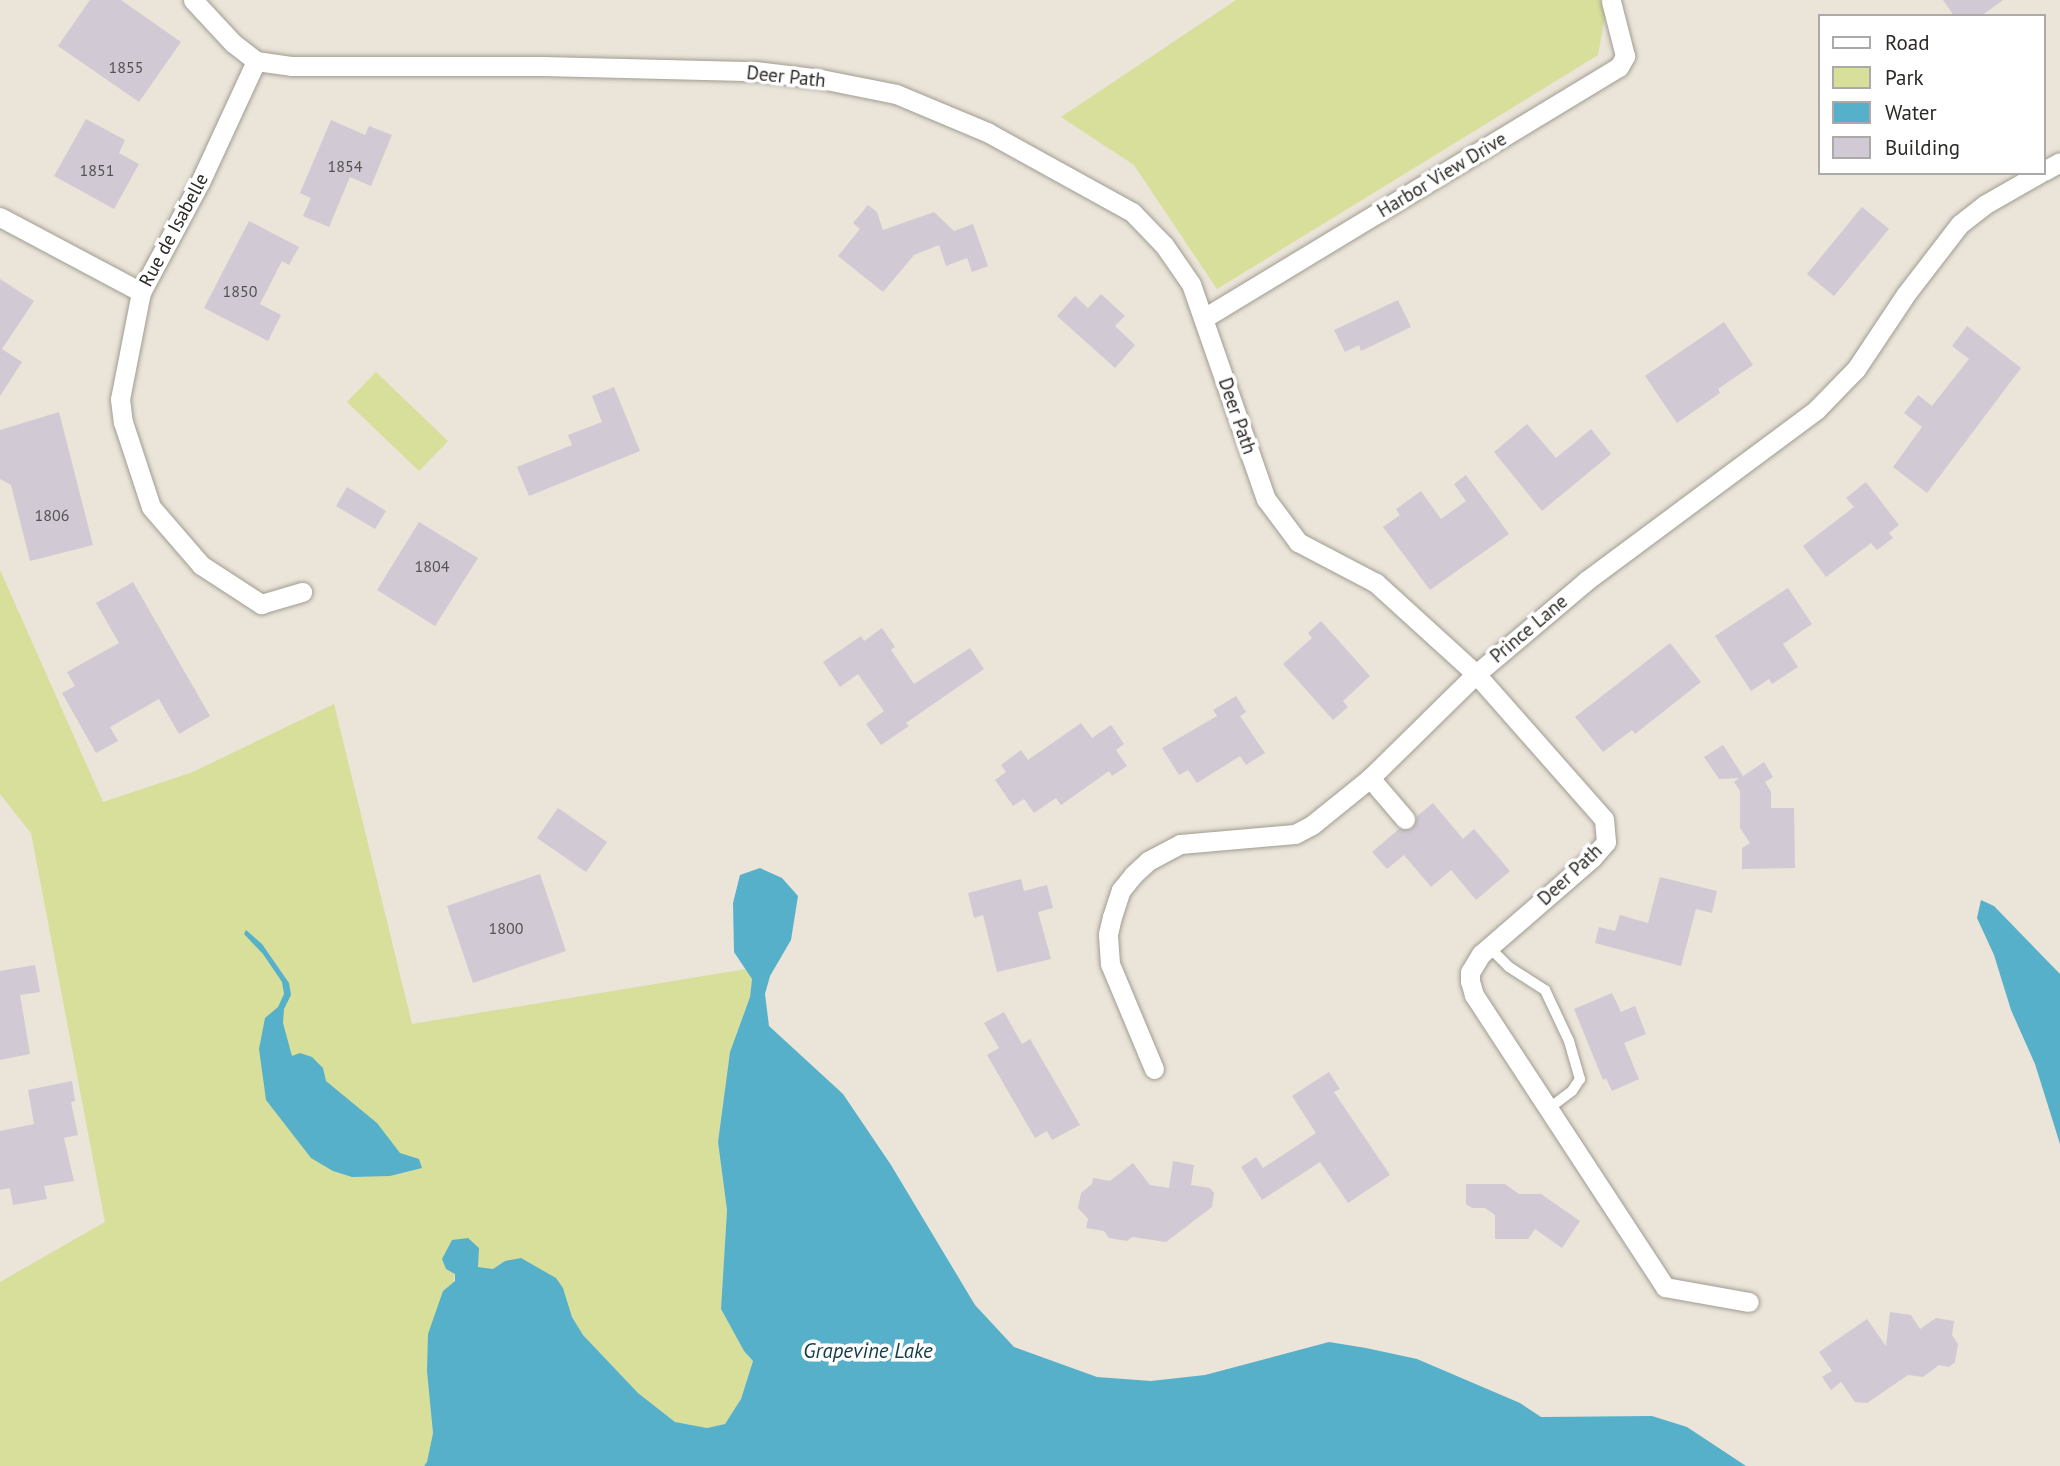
<!DOCTYPE html>
<style>
body{margin:0}
#map{position:relative;width:2060px;height:1466px;overflow:hidden;background:#eae4d9;font-family:"PT Sans",sans-serif}
div>[style]{position:absolute}
.green>*{inset:0;background:#d7df9a}
.water>*{inset:0;background:#56b0ca}
.building>*{inset:0;background:#d1cad5}
.roads{filter:drop-shadow(0 0 2px #a19c91) drop-shadow(0 0 2px #a19c91)}
.service>*{height:10px;margin:-5px;padding:0 5px;transform-origin:5px;border-radius:5px;background:#fff}
.minor>*{height:19px;margin:-9.5px;padding:0 9.5px;transform-origin:9.5px;border-radius:9.5px;background:#fff}
span{translate:-50% -50%;white-space:nowrap;text-align:center;line-height:1.15;-webkit-text-stroke:7px #fff;paint-order:stroke}
.number-label{font-size:16px;color:#555252}
.number-label span{-webkit-text-stroke-width:0}
.street-label{font-size:19px;color:#2c2a26}
.water-label{font-size:21px;color:#123c48;font-style:italic}
.legend{position:absolute;left:1818px;top:14px;width:228px;height:161px;box-sizing:border-box;background:#fff;border:2px solid #abaaa8;margin:0;padding:9px 12px;list-style:none;font-size:21px;color:#2c2a26}
.legend li{display:flex;align-items:center;gap:14px;height:35px}
.legend b{width:35px;border:2px solid #abaaa8}
</style>
<div id="map">
<div class="green">
<div style="clip-path:polygon(1236px 0,1608px 0,1598px 55px,1217px 289px,1134px 165px,1061px 117px)"></div>
<div style="clip-path:polygon(376px 372px,448px 441px,419px 471px,347px 402px)"></div>
<div style="clip-path:polygon(0 570px,103px 802px,193px 772px,334px 704px,412px 1024px,746px 969px,752px 979px,750px 997px,730px 1052px,718px 1142px,727px 1210px,721px 1309px,744px 1351px,753px 1361px,741px 1399px,725px 1424px,707px 1428px,675px 1422px,638px 1393px,583px 1335px,572px 1317px,563px 1288px,505px 1261px,493px 1269px,478px 1267px,455px 1274px,431px 1405px,433px 1433px,427px 1463px,424px 1466px,0 1466px,0 1282px,105px 1222px,31px 833px,0 794px)"></div>
</div>
<div class="water">
<div style="clip-path:polygon(760px 868px,782px 878px,798px 896px,791px 940px,770px 976px,765px 994px,769px 1026px,843px 1094px,891px 1165px,975px 1305px,1014px 1347px,1097px 1377px,1151px 1381px,1205px 1375px,1329px 1342px,1366px 1348px,1417px 1359px,1520px 1403px,1541px 1417px,1652px 1416px,1687px 1427px,1746px 1466px,424px 1466px,427px 1462px,433px 1433px,427px 1371px,428px 1334px,443px 1291px,455px 1281px,455px 1274px,446px 1269px,442px 1259px,452px 1240px,468px 1238px,479px 1248px,478px 1267px,493px 1269px,505px 1261px,521px 1258px,556px 1278px,563px 1288px,572px 1317px,583px 1335px,638px 1393px,675px 1422px,707px 1428px,725px 1424px,741px 1399px,753px 1361px,744px 1351px,721px 1309px,727px 1210px,718px 1142px,730px 1052px,750px 997px,752px 979px,734px 952px,733px 903px,740px 875px)"></div>
<div style="clip-path:polygon(1981px 900px,1994px 906px,2060px 974px,2060px 1144px,2035px 1064px,2011px 1010px,1994px 955px,1977px 918px)"></div>
<div style="clip-path:polygon(246px 930px,262px 944px,289px 983px,291px 995px,284px 1009px,283px 1023px,292px 1056px,300px 1053px,312px 1057px,323px 1068px,326px 1081px,377px 1123px,400px 1153px,419px 1159px,422px 1168px,390px 1176px,352px 1177px,333px 1171px,311px 1158px,266px 1100px,259px 1049px,265px 1018px,278px 1007px,284px 994px,282px 982px,263px 954px,244px 934px)"></div>
</div>
<div class="building">
<div style="clip-path:polygon(90px 0,121px 0,181px 42px,139px 102px,58px 46px)"></div>
<div style="clip-path:polygon(1943px 0,2003px 0,1981px 16px,1954px 16px)"></div>
<div style="clip-path:polygon(86px 119px,125px 140px,119px 153px,139px 164px,114px 209px,54px 176px)"></div>
<div style="clip-path:polygon(331px 120px,365px 135px,369px 126px,392px 135px,371px 186px,350px 177px,329px 227px,303px 216px,311px 198px,300px 193px)"></div>
<div style="clip-path:polygon(868px 205px,877px 212px,883px 230px,934px 212px,954px 231px,973px 224px,988px 266px,972px 272px,967px 258px,946px 266px,939px 245px,914px 255px,883px 292px,838px 256px,860px 229px,853px 223px)"></div>
<div style="clip-path:polygon(1862px 207px,1889px 229px,1834px 296px,1807px 274px)"></div>
<div style="clip-path:polygon(249px 221px,299px 247px,289px 265px,282px 261px,260px 304px,281px 315px,268px 341px,204px 308px)"></div>
<div style="clip-path:polygon(0 279px,34px 301px,2px 349px,22px 362px,0 396px)"></div>
<div style="clip-path:polygon(1101px 294px,1125px 316px,1115px 326px,1135px 345px,1115px 368px,1057px 316px,1075px 296px,1088px 308px)"></div>
<div style="clip-path:polygon(1398px 300px,1411px 327px,1361px 351px,1359px 345px,1345px 352px,1334px 330px)"></div>
<div style="clip-path:polygon(1724px 322px,1753px 365px,1718px 389px,1720px 393px,1677px 423px,1645px 376px)"></div>
<div style="clip-path:polygon(1967px 326px,2021px 368px,1927px 493px,1893px 467px,1922px 427px,1904px 413px,1918px 395px,1932px 406px,1969px 359px,1952px 346px)"></div>
<div style="clip-path:polygon(614px 387px,640px 451px,529px 496px,517px 467px,572px 445px,568px 435px,602px 422px,592px 396px)"></div>
<div style="clip-path:polygon(59px 412px,93px 545px,30px 561px,11px 485px,0 479px,0 430px)"></div>
<div style="clip-path:polygon(1527px 424px,1556px 458px,1591px 429px,1611px 454px,1542px 511px,1494px 452px)"></div>
<div style="clip-path:polygon(1466px 475px,1509px 534px,1430px 590px,1383px 527px,1400px 515px,1396px 509px,1421px 491px,1441px 519px,1466px 501px,1454px 484px)"></div>
<div style="clip-path:polygon(1866px 482px,1899px 525px,1889px 533px,1893px 538px,1877px 550px,1871px 543px,1826px 577px,1803px 546px,1854px 507px,1846px 498px)"></div>
<div style="clip-path:polygon(347px 487px,386px 511px,375px 529px,336px 506px)"></div>
<div style="clip-path:polygon(419px 522px,478px 558px,435px 626px,377px 590px)"></div>
<div style="clip-path:polygon(133px 582px,210px 716px,179px 734px,159px 699px,110px 727px,118px 741px,96px 753px,62px 693px,75px 686px,67px 672px,119px 643px,96px 603px)"></div>
<div style="clip-path:polygon(1788px 588px,1812px 624px,1783px 644px,1798px 667px,1772px 684px,1769px 679px,1751px 691px,1715px 636px)"></div>
<div style="clip-path:polygon(1321px 621px,1370px 676px,1343px 701px,1348px 707px,1333px 720px,1283px 664px,1312px 638px,1308px 633px)"></div>
<div style="clip-path:polygon(882px 628px,895px 647px,891px 650px,914px 684px,970px 648px,984px 669px,906px 723px,909px 726px,881px 745px,866px 724px,884px 711px,858px 674px,840px 687px,823px 662px,861px 636px,864px 641px)"></div>
<div style="clip-path:polygon(1670px 643px,1701px 682px,1635px 734px,1632px 730px,1603px 752px,1575px 717px)"></div>
<div style="clip-path:polygon(1236px 696px,1246px 712px,1240px 716px,1265px 753px,1246px 765px,1240px 756px,1197px 783px,1188px 770px,1179px 775px,1162px 748px,1217px 716px,1213px 710px)"></div>
<div style="clip-path:polygon(1081px 723px,1092px 738px,1111px 725px,1124px 744px,1116px 750px,1127px 766px,1112px 776px,1109px 771px,1061px 805px,1056px 798px,1034px 813px,1024px 799px,1013px 806px,995px 780px,1006px 772px,1001px 765px,1021px 750px,1028px 760px)"></div>
<div style="clip-path:polygon(1723px 745px,1743px 776px,1764px 762px,1773px 777px,1765px 782px,1771px 792px,1771px 808px,1794px 808px,1795px 868px,1742px 869px,1742px 848px,1750px 843px,1740px 828px,1740px 791px,1734px 782px,1739px 778px,1719px 779px,1704px 757px)"></div>
<div style="clip-path:polygon(1433px 803px,1463px 839px,1474px 829px,1510px 871px,1476px 900px,1451px 870px,1431px 887px,1404px 855px,1387px 869px,1372px 852px,1399px 829px,1412px 829px,1417px 816px)"></div>
<div style="clip-path:polygon(558px 808px,607px 842px,586px 872px,537px 838px)"></div>
<div style="clip-path:polygon(540px 874px,566px 951px,473px 983px,447px 906px)"></div>
<div style="clip-path:polygon(1660px 877px,1717px 891px,1712px 913px,1696px 909px,1681px 966px,1595px 943px,1599px 927px,1615px 931px,1620px 915px,1648px 923px)"></div>
<div style="clip-path:polygon(1021px 879px,1024px 891px,1047px 885px,1053px 908px,1038px 912px,1051px 959px,997px 972px,983px 915px,974px 918px,968px 893px)"></div>
<div style="clip-path:polygon(35px 965px,40px 992px,20px 995px,30px 1054px,0 1060px,0 971px)"></div>
<div style="clip-path:polygon(1612px 993px,1621px 1012px,1635px 1006px,1646px 1034px,1624px 1043px,1639px 1079px,1612px 1091px,1606px 1078px,1603px 1080px,1574px 1009px)"></div>
<div style="clip-path:polygon(1004px 1012px,1022px 1044px,1030px 1039px,1080px 1125px,1052px 1140px,1047px 1131px,1035px 1138px,987px 1055px,999px 1048px,984px 1023px)"></div>
<div style="clip-path:polygon(1329px 1072px,1340px 1089px,1334px 1092px,1390px 1175px,1348px 1203px,1320px 1162px,1262px 1200px,1241px 1167px,1256px 1157px,1263px 1168px,1316px 1133px,1292px 1096px)"></div>
<div style="clip-path:polygon(72px 1081px,75px 1101px,71px 1102px,78px 1135px,64px 1138px,74px 1181px,44px 1186px,47px 1199px,13px 1205px,10px 1188px,0 1190px,0 1131px,34px 1124px,28px 1090px)"></div>
<div style="clip-path:polygon(1173px 1161px,1194px 1165px,1191px 1185px,1210px 1188px,1214px 1193px,1212px 1207px,1166px 1242px,1132px 1237px,1127px 1241px,1109px 1238px,1104px 1231px,1086px 1228px,1088px 1219px,1078px 1208px,1081px 1193px,1092px 1184px,1093px 1178px,1110px 1181px,1133px 1163px,1150px 1185px,1169px 1188px)"></div>
<div style="clip-path:polygon(1466px 1184px,1505px 1184px,1519px 1194px,1541px 1194px,1580px 1221px,1562px 1248px,1535px 1229px,1528px 1239px,1495px 1239px,1495px 1215px,1485px 1208px,1472px 1208px,1466px 1204px)"></div>
<div style="clip-path:polygon(1890px 1312px,1911px 1315px,1920px 1329px,1936px 1318px,1954px 1321px,1952px 1335px,1958px 1344px,1955px 1362px,1949px 1367px,1939px 1365px,1923px 1377px,1908px 1375px,1867px 1403px,1855px 1402px,1841px 1382px,1831px 1390px,1822px 1377px,1832px 1371px,1819px 1352px,1867px 1319px,1886px 1346px)"></div>
</div>
<div class="roads">
<div class="service">
<div style="left:1489px;top:947px;width:28px;rotate:45deg"></div>
<div style="left:1509px;top:967px;width:43px;rotate:32.6deg"></div>
<div style="left:1545px;top:990px;width:56px;rotate:64.8deg"></div>
<div style="left:1569px;top:1041px;width:40px;rotate:74deg"></div>
<div style="left:1580px;top:1079px;width:14px;rotate:124deg"></div>
<div style="left:1572px;top:1091px;width:30px;rotate:143deg"></div>
</div>
<div class="minor">
<div style="left:193px;top:0;width:59px;rotate:47.1deg"></div>
<div style="left:233px;top:43px;width:29px;rotate:38deg"></div>
<div style="left:256px;top:61px;width:35px;rotate:8deg"></div>
<div style="left:291px;top:66px;width:252px"></div>
<div style="left:543px;top:66px;width:212px;rotate:1.4deg"></div>
<div style="left:755px;top:71px;width:66px;rotate:6.9deg"></div>
<div style="left:821px;top:79px;width:76px;rotate:11.3deg"></div>
<div style="left:896px;top:94px;width:99px;rotate:22.7deg"></div>
<div style="left:987px;top:132px;width:166px;rotate:28.9deg"></div>
<div style="left:1132px;top:212px;width:46px;rotate:45.9deg"></div>
<div style="left:1164px;top:245px;width:47px;rotate:55.3deg"></div>
<div style="left:1191px;top:284px;width:228px;rotate:70.8deg"></div>
<div style="left:1266px;top:499px;width:54px;rotate:53.3deg"></div>
<div style="left:1298px;top:542px;width:88px;rotate:27.7deg"></div>
<div style="left:1376px;top:583px;width:135px;rotate:42.3deg"></div>
<div style="left:1476px;top:674px;width:193px;rotate:48.6deg"></div>
<div style="left:1604px;top:819px;width:23px;rotate:85deg"></div>
<div style="left:1606px;top:842px;width:21px;rotate:131deg"></div>
<div style="left:1592px;top:858px;width:147px;rotate:139.1deg"></div>
<div style="left:1481px;top:954px;width:21px;rotate:121deg"></div>
<div style="left:1470px;top:972px;width:9px;rotate:90deg"></div>
<div style="left:1470px;top:981px;width:15px;rotate:74deg"></div>
<div style="left:1474px;top:995px;width:349px;rotate:56.8deg"></div>
<div style="left:1665px;top:1287px;width:85px;rotate:10.1deg"></div>
<div style="left:256px;top:61px;width:133px;rotate:114.8deg"></div>
<div style="left:200px;top:182px;width:125px;rotate:118.2deg"></div>
<div style="left:141px;top:292px;width:109px;rotate:101.1deg"></div>
<div style="left:120px;top:399px;width:23px;rotate:83deg"></div>
<div style="left:123px;top:422px;width:89px;rotate:71.8deg"></div>
<div style="left:151px;top:507px;width:77px;rotate:49.2deg"></div>
<div style="left:201px;top:565px;width:72px;rotate:33deg"></div>
<div style="left:261px;top:604px;width:43px;rotate:-16.3deg"></div>
<div style="left:2044px;top:171px;width:18px;rotate:-29deg"></div>
<div style="left:0;top:217px;width:160px;rotate:28deg"></div>
<div style="left:1204px;top:318px;width:485px;rotate:-31.2deg"></div>
<div style="left:1619px;top:67px;width:13px;rotate:-61deg"></div>
<div style="left:1625px;top:56px;width:57px;rotate:-104.3deg"></div>
<div style="left:1370px;top:778px;width:54px;rotate:49.5deg"></div>
<div style="left:1154px;top:1069px;width:114px;rotate:-112.7deg"></div>
<div style="left:1110px;top:964px;width:30px;rotate:-94deg"></div>
<div style="left:1108px;top:934px;width:17px;rotate:-77deg"></div>
<div style="left:1112px;top:917px;width:28px;rotate:-72deg"></div>
<div style="left:1121px;top:890px;width:19px;rotate:-51deg"></div>
<div style="left:1133px;top:875px;width:21px;rotate:-43deg"></div>
<div style="left:1148px;top:861px;width:36px;rotate:-28deg"></div>
<div style="left:1180px;top:844px;width:115px;rotate:-5deg"></div>
<div style="left:1295px;top:834px;width:19px;rotate:-28deg"></div>
<div style="left:1312px;top:825px;width:75px;rotate:-39deg"></div>
<div style="left:1370px;top:778px;width:148px;rotate:-44.5deg"></div>
<div style="left:1476px;top:674px;width:144px;rotate:-40.2deg"></div>
<div style="left:1586px;top:581px;width:287px;rotate:-36.6deg"></div>
<div style="left:1816px;top:410px;width:57px;rotate:-45.7deg"></div>
<div style="left:1856px;top:369px;width:90px;rotate:-56.3deg"></div>
<div style="left:1906px;top:294px;width:88px;rotate:-52.4deg"></div>
<div style="left:1960px;top:224px;width:31px;rotate:-38deg"></div>
<div style="left:1984px;top:205px;width:64px;rotate:-29.7deg"></div>
</div>
</div>
<div class="number-label">
<span style="left:126px;top:67px">1855</span>
<span style="left:345px;top:166px">1854</span>
<span style="left:97px;top:170px">1851</span>
<span style="left:240px;top:291px">1850</span>
<span style="left:52px;top:515px">1806</span>
<span style="left:432px;top:566px">1804</span>
<span style="left:506px;top:928px">1800</span>
</div>
<div class="street-label">
<span style="left:786px;top:77px;rotate:6deg">Deer Path</span>
<span style="left:1442px;top:175px;rotate:-31deg">Harbor View Drive</span>
<span style="left:174px;top:230px;rotate:-62deg">Rue de Isabelle</span>
<span style="left:1237px;top:416px;rotate:71deg">Deer Path</span>
<span style="left:1529px;top:629px;rotate:-40deg">Prince Lane</span>
<span style="left:1570px;top:875px;rotate:-43deg">Deer Path</span>
</div>
<div class="water-label">
<span style="left:868px;top:1351px">Grapevine Lake</span>
</div>
<ul class="legend">
<li><b style="height:9px;background:#fff"></b>Road</li>
<li><b style="height:19px;background:#d7df9a"></b>Park</li>
<li><b style="height:19px;background:#56b0ca"></b>Water</li>
<li><b style="height:19px;background:#d1cad5"></b>Building</li>
</ul>
</div>
